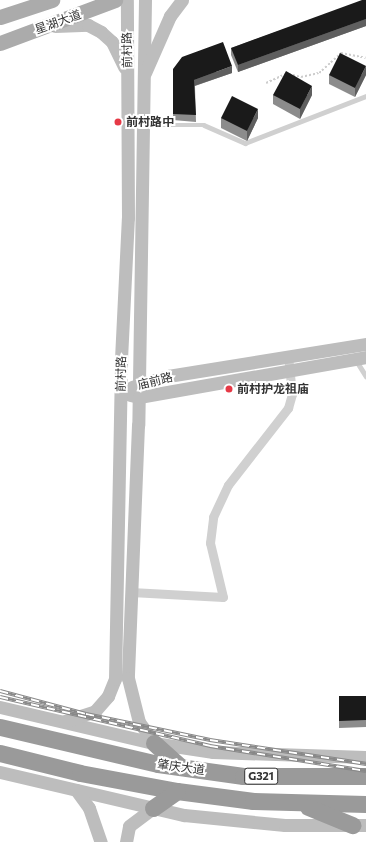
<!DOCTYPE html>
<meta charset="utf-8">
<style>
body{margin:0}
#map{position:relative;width:366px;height:842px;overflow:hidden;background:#fff;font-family:Commissioner,"Noto Sans SC",sans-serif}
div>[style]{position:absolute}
.path>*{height:1.5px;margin-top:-0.75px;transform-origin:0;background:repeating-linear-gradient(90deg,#cdcdcd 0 2px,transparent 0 4px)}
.lane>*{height:4.5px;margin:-2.25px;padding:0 2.25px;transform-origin:2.25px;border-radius:2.25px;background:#d0d0d0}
.street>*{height:9px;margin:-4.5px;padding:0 4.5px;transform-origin:4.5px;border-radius:4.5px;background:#d0d0d0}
.secondary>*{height:13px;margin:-6.5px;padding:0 6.5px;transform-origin:6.5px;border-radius:6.5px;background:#bdbdbd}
.primary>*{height:15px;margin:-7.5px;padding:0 7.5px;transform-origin:7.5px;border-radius:7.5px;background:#ababab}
.highway>*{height:17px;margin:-8.5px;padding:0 8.5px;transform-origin:8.5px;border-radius:8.5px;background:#9a9a9a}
.rail>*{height:4px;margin-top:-2px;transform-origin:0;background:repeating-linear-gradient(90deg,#fff 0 8px,#888 0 16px);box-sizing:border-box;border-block:1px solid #888}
.wall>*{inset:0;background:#8c8c8c}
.shaded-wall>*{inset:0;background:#5f5f5f}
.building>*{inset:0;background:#1a1a1a}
.dots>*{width:11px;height:11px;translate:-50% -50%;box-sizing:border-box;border:2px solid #fff;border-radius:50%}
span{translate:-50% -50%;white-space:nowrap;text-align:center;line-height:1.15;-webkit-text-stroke:4px #fff;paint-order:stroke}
.shield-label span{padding:1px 3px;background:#fff;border:1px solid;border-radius:3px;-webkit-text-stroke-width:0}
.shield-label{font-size:11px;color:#333;font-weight:700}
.street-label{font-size:12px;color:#333}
.poi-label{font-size:12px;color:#333;font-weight:700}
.left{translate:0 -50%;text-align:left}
</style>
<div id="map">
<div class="path">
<div style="left:289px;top:74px;width:12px;rotate:14deg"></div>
<div style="left:301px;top:77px;width:18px;rotate:-13deg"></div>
<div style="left:319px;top:73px;width:30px;rotate:-42deg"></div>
<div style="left:341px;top:53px;width:25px;rotate:11deg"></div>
<div style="left:266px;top:83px;width:21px;rotate:-25deg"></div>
</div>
<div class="lane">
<div style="left:144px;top:125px;width:60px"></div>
<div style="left:204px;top:125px;width:45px;rotate:23.7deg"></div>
<div style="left:245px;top:143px;width:130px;rotate:-21.2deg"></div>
<div style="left:356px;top:360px;width:19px;rotate:58deg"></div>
</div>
<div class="street">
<div style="left:131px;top:592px;width:92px;rotate:3.1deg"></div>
<div style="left:223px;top:597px;width:56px;rotate:-103.5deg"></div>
<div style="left:210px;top:543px;width:26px;rotate:-83deg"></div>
<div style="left:213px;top:517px;width:35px;rotate:-65deg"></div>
<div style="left:228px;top:485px;width:98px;rotate:-52.1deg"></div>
<div style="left:288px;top:408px;width:15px;rotate:-74deg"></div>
<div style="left:292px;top:394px;width:37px;rotate:-96deg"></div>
</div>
<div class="secondary">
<div style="left:145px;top:0;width:425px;rotate:90.9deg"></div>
<div style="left:138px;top:425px;width:253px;rotate:92.3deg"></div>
<div style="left:128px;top:678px;width:45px;rotate:76deg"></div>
<div style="left:139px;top:722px;width:26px;rotate:54deg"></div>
<div style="left:55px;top:26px;width:33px;rotate:-2deg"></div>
<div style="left:88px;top:25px;width:15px;rotate:28deg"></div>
<div style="left:101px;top:32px;width:15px;rotate:42deg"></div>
<div style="left:112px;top:42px;width:28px;rotate:64deg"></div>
<div style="left:145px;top:73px;width:62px;rotate:-66.3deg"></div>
<div style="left:170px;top:16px;width:20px;rotate:-53deg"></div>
<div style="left:132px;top:387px;width:38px;rotate:-17deg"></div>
<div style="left:168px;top:376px;width:201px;rotate:-9.2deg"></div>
<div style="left:130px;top:395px;width:9px;rotate:13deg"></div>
<div style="left:139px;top:397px;width:230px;rotate:-10deg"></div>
<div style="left:0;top:707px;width:158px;rotate:13.2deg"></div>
<div style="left:154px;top:743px;width:60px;rotate:8.7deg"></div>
<div style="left:213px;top:752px;width:153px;rotate:1.9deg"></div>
<div style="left:65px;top:721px;width:32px;rotate:-18deg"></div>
<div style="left:95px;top:711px;width:20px;rotate:-49deg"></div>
<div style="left:108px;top:696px;width:18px;rotate:-68deg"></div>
<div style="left:115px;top:679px;width:320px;rotate:-88.9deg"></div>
<div style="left:121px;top:359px;width:141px;rotate:-87.2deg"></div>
<div style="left:128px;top:218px;width:218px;rotate:-90.3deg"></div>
<div style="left:0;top:772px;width:189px;rotate:13.2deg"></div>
<div style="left:184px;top:815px;width:101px;rotate:5.7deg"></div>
<div style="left:285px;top:825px;width:81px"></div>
<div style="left:76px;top:790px;width:22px;rotate:54deg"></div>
<div style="left:89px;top:808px;width:36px;rotate:71deg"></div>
<div style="left:126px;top:842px;width:16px;rotate:-79deg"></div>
<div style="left:129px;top:826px;width:30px;rotate:-37deg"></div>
</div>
<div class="primary">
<div style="left:0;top:17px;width:55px;rotate:-18.1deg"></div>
<div style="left:0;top:43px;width:123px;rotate:-20.5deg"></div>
</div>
<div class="highway">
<div style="left:0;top:727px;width:162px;rotate:13.2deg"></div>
<div style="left:158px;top:764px;width:86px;rotate:8deg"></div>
<div style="left:243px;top:776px;width:123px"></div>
<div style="left:154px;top:743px;width:36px;rotate:42deg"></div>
<div style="left:0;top:753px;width:82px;rotate:14deg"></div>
<div style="left:80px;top:773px;width:99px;rotate:10.5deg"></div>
<div style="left:177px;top:791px;width:77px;rotate:7.5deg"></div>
<div style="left:253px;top:801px;width:113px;rotate:1.5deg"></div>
<div style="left:308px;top:807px;width:48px;rotate:22.2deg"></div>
<div style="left:153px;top:808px;width:29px;rotate:-35deg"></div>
</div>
<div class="rail">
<div style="left:0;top:691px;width:89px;rotate:15deg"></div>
<div style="left:86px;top:714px;width:127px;rotate:11.8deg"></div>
<div style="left:210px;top:740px;width:158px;rotate:8.7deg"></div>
<div style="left:0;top:697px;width:216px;rotate:13.1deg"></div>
<div style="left:210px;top:746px;width:158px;rotate:9.1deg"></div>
</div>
<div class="wall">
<div style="clip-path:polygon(366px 0,366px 26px,238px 72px,231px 55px,231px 48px)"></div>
<div style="clip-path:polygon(173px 69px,232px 73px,195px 86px,196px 122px,173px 120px)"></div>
<div style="clip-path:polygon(329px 75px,366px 75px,355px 97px,329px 84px)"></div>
<div style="clip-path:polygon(273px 95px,312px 95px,300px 119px,273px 104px)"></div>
<div style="clip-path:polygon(221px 118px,258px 118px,247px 141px,221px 128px)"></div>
<div style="clip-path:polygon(339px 696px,366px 696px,366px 727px,339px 728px)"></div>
</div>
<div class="shaded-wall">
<div style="clip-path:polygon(366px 19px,366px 26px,238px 72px,238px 65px)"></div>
<div style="clip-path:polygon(232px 66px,232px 73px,194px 86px,194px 80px)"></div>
<div style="clip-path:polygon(366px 66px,366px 75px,355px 97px,355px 88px)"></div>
<div style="clip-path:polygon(312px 86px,312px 95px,300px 119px,300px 109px)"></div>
<div style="clip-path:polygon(258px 109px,258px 118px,247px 141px,247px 131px)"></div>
</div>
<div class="building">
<div style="clip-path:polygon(362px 0,366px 0,366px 19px,238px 65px,231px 48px)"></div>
<div style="clip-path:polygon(223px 42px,232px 66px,194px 80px,196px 115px,173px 114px,173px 69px,182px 57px)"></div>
<div style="clip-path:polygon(340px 53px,366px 66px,355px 88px,329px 75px)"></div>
<div style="clip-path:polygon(286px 71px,312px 86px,300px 109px,273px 95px)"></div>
<div style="clip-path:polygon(232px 96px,258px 109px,247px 131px,221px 118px)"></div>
<div style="clip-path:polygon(339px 696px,366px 696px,366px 720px,339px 721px)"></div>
</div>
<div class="dots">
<div style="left:118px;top:122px;background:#e63946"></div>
<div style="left:229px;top:389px;background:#e63946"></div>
</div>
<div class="shield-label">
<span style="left:261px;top:776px">G321</span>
</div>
<div class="street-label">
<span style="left:58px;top:22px;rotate:-20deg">星湖大道</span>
<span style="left:127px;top:50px;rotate:-91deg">前村路</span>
<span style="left:121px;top:374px;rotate:-89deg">前村路</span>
<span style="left:155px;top:381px;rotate:-14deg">庙前路</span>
<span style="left:181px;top:767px;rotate:8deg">肇庆大道</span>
</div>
<div class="poi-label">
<span class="left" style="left:126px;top:122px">前村路中</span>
<span class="left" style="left:237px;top:389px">前村护龙祖庙</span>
</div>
</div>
